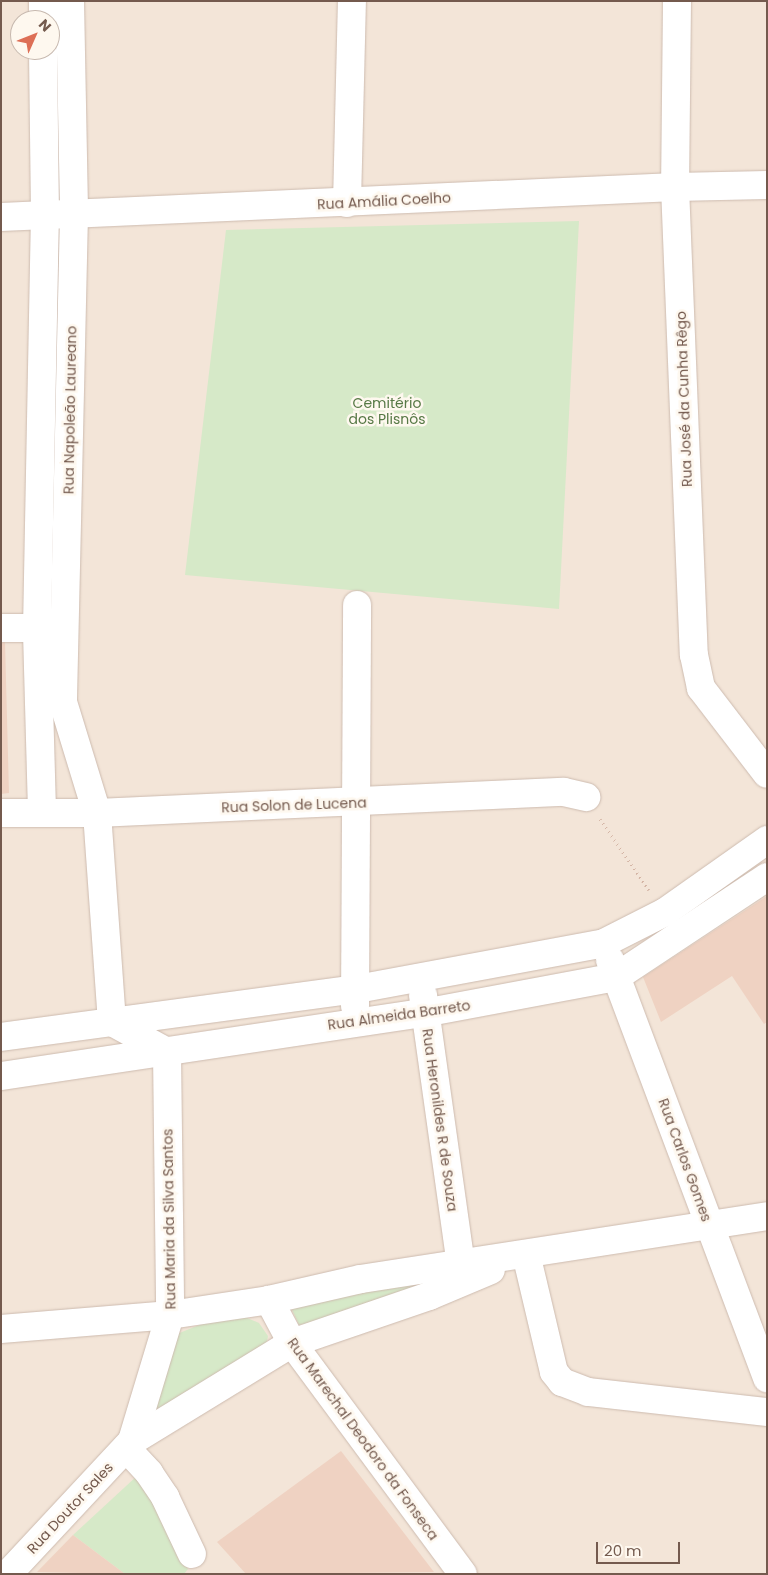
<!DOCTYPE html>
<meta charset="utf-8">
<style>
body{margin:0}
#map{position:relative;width:768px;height:1575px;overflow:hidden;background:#fbf3e9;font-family:Poppins,sans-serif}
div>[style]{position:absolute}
.residential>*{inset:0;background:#f3e5d8}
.green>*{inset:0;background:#d6e9c8}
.building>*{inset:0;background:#efd2c2}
.path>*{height:3px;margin-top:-1.5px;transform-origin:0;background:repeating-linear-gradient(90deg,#d4b5a5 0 1px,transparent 0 5px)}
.roads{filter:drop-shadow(0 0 1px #cdbbaf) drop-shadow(0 0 1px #cdbbaf)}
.minor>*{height:28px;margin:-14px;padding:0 14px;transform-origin:14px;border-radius:14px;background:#fff}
span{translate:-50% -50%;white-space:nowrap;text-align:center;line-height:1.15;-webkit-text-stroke:5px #fef8ef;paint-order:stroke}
.street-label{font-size:14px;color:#745a4e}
.park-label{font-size:14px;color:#577946}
.frame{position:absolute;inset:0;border:2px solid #745a4e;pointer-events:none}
.north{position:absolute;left:10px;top:10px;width:50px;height:50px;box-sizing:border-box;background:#fef8ef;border:1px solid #c7b9af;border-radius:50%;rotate:46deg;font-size:14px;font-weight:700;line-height:20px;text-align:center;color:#745a4e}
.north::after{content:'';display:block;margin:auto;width:18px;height:22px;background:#dd6f56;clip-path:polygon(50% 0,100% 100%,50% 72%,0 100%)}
.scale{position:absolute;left:596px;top:1542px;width:84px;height:22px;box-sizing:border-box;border:2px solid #745a4e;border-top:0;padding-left:6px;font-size:15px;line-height:18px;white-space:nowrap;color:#745a4e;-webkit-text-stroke:4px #fef8ef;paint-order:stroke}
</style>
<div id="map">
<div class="residential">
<div style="clip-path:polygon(evenodd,1px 1px,767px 1px,767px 1574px,1px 1574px,1px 1px,20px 20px,50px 20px,50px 50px,20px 50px,20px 20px)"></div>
</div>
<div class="green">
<div style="clip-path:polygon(579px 221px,559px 609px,185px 575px,226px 230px)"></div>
<div style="clip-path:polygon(456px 1271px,347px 1315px,299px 1325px,289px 1303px)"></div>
<div style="clip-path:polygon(245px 1317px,259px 1323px,268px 1336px,266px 1346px,147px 1418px,177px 1334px,214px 1319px)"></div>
<div style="clip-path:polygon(138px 1475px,188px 1569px,184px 1574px,125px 1574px,73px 1535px)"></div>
</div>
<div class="building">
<div style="clip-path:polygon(1px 642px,5px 642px,9px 793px,1px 794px)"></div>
<div style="clip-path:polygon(767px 896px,767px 1022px,764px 1024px,732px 976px,661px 1022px,643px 977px)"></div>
<div style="clip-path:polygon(341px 1451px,434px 1572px,246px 1574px,217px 1542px)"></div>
<div style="clip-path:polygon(73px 1535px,125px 1574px,37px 1572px)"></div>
</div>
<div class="path">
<div style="left:600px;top:819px;width:86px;rotate:55.4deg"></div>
</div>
<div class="roads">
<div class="minor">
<div style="left:43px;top:1px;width:19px;rotate:90deg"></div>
<div style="left:70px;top:1px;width:213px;rotate:88.9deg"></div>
<div style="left:74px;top:214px;width:488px;rotate:91.3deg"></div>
<div style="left:63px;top:702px;width:116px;rotate:73deg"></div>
<div style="left:97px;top:813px;width:210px;rotate:85.9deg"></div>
<div style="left:112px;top:1022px;width:63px;rotate:28.6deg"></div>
<div style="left:167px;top:1052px;width:263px;rotate:89.3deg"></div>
<div style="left:170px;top:1315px;width:132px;rotate:106.8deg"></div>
<div style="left:677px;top:1px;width:186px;rotate:90.6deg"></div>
<div style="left:675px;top:187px;width:468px;rotate:87.7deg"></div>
<div style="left:694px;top:655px;width:34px;rotate:78deg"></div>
<div style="left:701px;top:688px;width:108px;rotate:52.5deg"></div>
<div style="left:347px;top:203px;width:202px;rotate:-88.6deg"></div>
<div style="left:1px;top:217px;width:675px;rotate:-2.55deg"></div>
<div style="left:675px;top:187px;width:92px;rotate:-1.2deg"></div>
<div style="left:1px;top:628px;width:54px"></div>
<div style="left:42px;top:811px;width:182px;rotate:-91.6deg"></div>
<div style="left:37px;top:629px;width:414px;rotate:-88.9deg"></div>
<div style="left:45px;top:215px;width:165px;rotate:-90.7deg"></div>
<div style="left:1px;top:813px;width:96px"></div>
<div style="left:97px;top:813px;width:467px;rotate:-2.6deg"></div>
<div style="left:564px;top:792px;width:23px;rotate:13deg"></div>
<div style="left:610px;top:960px;width:447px;rotate:69.4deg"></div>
<div style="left:423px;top:995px;width:272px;rotate:82deg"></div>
<div style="left:355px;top:1006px;width:401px;rotate:-89.7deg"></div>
<div style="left:1px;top:1037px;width:359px;rotate:-7.7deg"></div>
<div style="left:357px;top:989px;width:251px;rotate:-10.5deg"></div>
<div style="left:604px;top:943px;width:68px;rotate:-26.9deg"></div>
<div style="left:665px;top:912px;width:125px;rotate:-35.2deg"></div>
<div style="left:1px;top:1076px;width:428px;rotate:-8.5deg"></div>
<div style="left:424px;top:1013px;width:195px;rotate:-10.6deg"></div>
<div style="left:616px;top:977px;width:181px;rotate:-33.5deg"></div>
<div style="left:527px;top:1258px;width:117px;rotate:76.7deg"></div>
<div style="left:554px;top:1372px;width:13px;rotate:51deg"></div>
<div style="left:562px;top:1382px;width:28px;rotate:21deg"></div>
<div style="left:588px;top:1392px;width:180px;rotate:6.4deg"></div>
<div style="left:269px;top:1300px;width:49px;rotate:61.9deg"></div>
<div style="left:292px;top:1343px;width:287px;rotate:53.5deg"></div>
<div style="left:1px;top:1329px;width:170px;rotate:-4.7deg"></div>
<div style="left:170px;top:1315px;width:100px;rotate:-8.6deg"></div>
<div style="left:269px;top:1300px;width:94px;rotate:-12.9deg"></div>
<div style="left:361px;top:1279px;width:411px;rotate:-8.8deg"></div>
<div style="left:126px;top:1448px;width:34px;rotate:47deg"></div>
<div style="left:149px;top:1473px;width:29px;rotate:56deg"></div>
<div style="left:165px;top:1497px;width:63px;rotate:64.7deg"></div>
<div style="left:8px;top:1574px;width:182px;rotate:-47deg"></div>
<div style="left:132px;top:1441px;width:188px;rotate:-31.5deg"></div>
<div style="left:292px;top:1343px;width:145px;rotate:-18.9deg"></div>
<div style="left:429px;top:1296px;width:67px;rotate:-22.8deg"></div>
</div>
</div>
<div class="street-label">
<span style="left:384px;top:201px;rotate:-3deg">Rua Amália Coelho</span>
<span style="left:684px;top:399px;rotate:-92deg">Rua José da Cunha Rêgo</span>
<span style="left:70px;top:410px;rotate:-89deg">Rua Napoleão Laureano</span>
<span style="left:294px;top:805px;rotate:-2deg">Rua Solon de Lucena</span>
<span style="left:399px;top:1015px;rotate:-8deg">Rua Almeida Barreto</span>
<span style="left:440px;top:1120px;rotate:82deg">Rua Heronildes R de Souza</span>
<span style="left:685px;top:1160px;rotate:70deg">Rua Carlos Gomes</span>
<span style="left:169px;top:1219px;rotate:-91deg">Rua Maria da Silva Santos</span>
<span style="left:363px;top:1439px;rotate:54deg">Rua Marechal Deodoro da Fonseca</span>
<span style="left:70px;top:1508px;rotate:-47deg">Rua Doutor Sales</span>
</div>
<div class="park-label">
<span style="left:387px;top:411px">Cemitério<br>dos Plisnôs</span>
</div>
<div class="frame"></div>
<div class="north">N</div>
<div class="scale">20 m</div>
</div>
